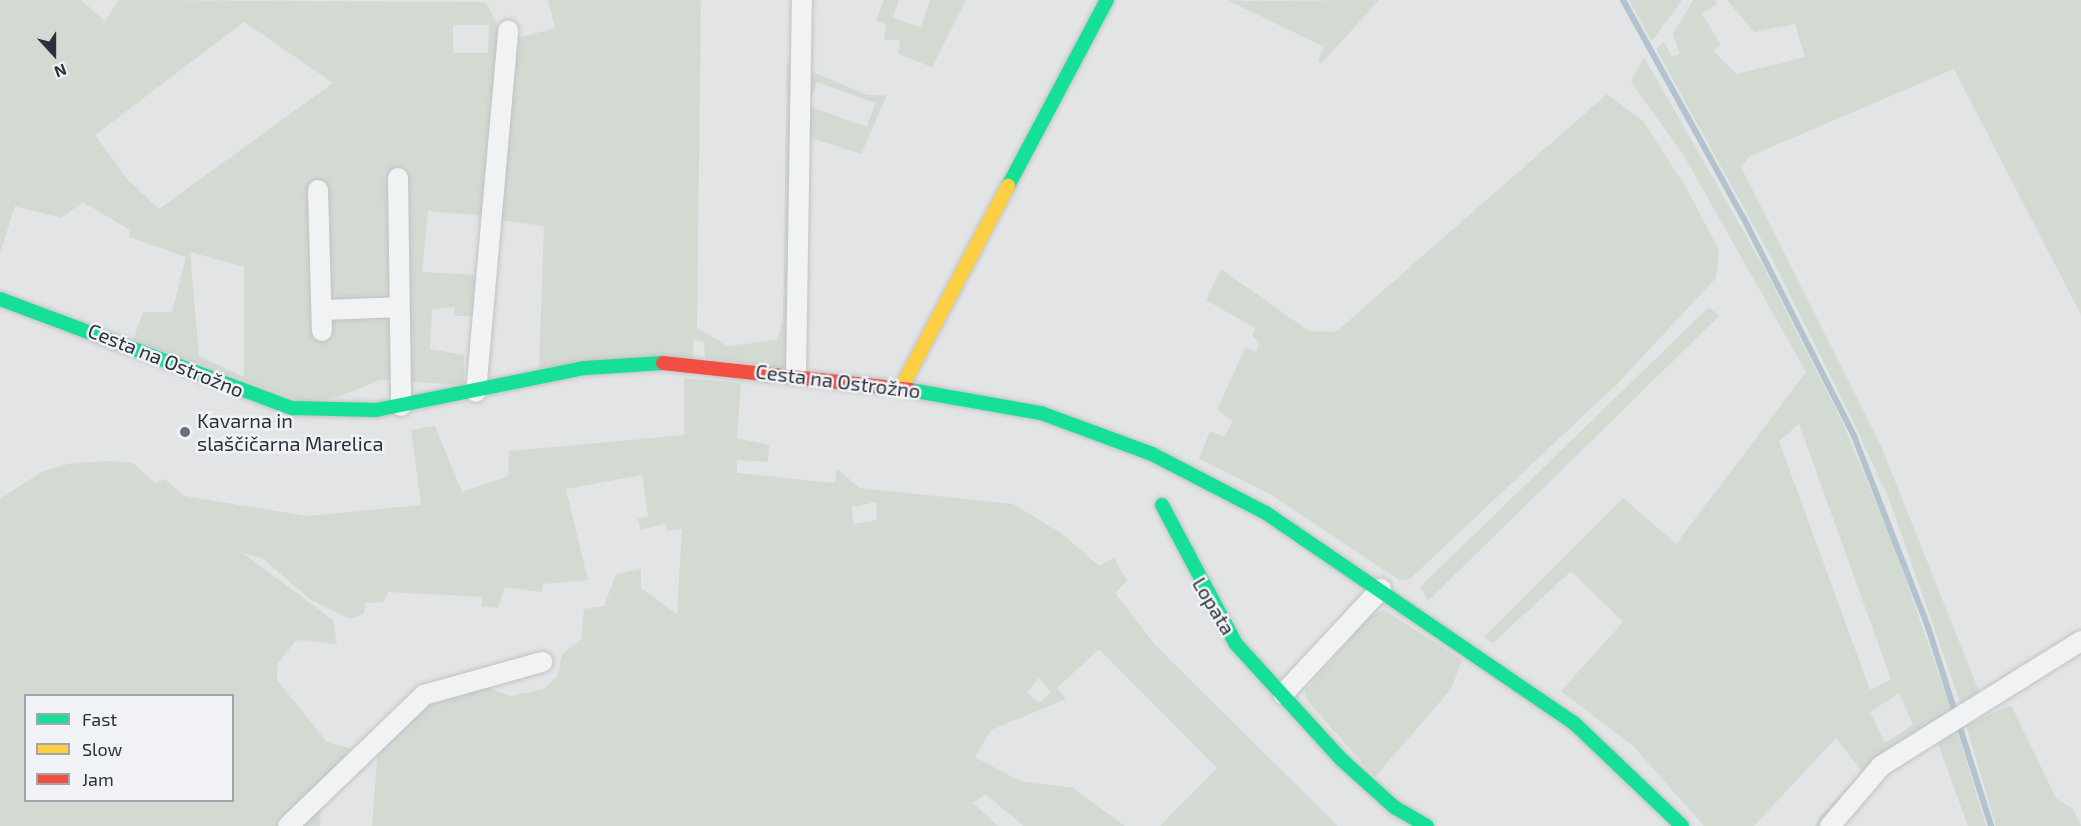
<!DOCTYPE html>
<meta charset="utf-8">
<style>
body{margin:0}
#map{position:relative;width:2081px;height:826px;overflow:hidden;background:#e2e4e6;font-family:"Exo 2",sans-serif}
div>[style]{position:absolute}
.green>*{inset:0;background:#d3dad2}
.stream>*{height:6px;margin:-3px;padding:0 3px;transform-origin:3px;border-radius:3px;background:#b2c2cf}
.roads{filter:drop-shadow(0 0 2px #c0c2c4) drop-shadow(0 0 2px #c0c2c4)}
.street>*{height:20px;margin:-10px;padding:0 10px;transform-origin:10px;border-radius:10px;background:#f1f2f4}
.fast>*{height:14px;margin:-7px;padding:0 7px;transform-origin:7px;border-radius:7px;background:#16e098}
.slow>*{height:14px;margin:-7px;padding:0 7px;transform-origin:7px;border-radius:7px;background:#ffcf43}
.jam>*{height:14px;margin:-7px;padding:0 7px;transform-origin:7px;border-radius:7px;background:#f24e42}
.dots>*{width:16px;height:16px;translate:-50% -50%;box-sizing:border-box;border:3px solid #f0f2f6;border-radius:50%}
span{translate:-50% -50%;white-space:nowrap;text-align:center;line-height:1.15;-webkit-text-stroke:5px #f0f2f6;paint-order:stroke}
.street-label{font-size:20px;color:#2a323e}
.poi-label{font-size:20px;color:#2a323e}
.left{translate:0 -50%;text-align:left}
.legend{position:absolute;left:24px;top:694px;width:210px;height:108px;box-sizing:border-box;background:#f0f2f6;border:2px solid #a1a5ac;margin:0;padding:8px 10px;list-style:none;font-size:18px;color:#2a323e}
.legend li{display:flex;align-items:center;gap:12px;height:30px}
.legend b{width:30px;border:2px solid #a1a5ac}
.north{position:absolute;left:24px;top:24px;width:60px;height:60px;-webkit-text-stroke:4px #f0f2f6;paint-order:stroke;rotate:159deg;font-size:16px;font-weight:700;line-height:24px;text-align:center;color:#2a323e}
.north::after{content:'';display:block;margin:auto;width:21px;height:27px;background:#2a323e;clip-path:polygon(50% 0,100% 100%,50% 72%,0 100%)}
</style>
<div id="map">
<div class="green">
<div style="clip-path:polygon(evenodd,0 0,81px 0,105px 21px,119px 0,486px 2px,501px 32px,487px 216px,428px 211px,422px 272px,479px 275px,473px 316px,454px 316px,455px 307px,432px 309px,430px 349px,464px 355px,464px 385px,380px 380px,341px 396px,304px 402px,133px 340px,143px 312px,172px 312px,186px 257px,129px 237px,130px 230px,83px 202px,61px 218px,15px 206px,0 253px,0 0,244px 22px,333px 83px,159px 209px,127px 179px,95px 135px,244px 22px,0 0,453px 25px,489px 25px,488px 53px,453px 53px,453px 25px,0 0,190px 252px,244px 267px,244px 377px,199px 356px,190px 252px)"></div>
<div style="clip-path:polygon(548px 0,701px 0,697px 328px,728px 346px,777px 340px,783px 320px,787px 62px,791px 64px,793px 369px,705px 358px,704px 342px,694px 340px,692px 358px,539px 368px,544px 226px,494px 219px,511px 40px,555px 28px)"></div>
<div style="clip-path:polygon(884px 0,899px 0,893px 18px,921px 27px,930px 0,966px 0,932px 67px,898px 54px,900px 41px,884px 39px,886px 25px,876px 20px)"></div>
<div style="clip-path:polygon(1227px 0,1247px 1px,1379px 0,1322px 63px,1318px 60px,1324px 47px)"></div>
<div style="clip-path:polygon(1629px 0,1682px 0,1652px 41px)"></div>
<div style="clip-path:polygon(1693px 0,1715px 0,1717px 4px,1702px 13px,1721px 46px,1713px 50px,1736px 74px,1805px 57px,1795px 24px,1754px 32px,1727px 0,2081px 0,2081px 315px,1954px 69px,1750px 156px,1741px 167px,1881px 446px,1980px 694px,1961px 705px,1889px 499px,1850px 415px,1771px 257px,1656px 49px,1664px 42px,1672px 57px,1680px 54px,1673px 34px)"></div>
<div style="clip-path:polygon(evenodd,1644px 57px,1762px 264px,1842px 421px,1895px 549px,1950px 706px,1952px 713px,1824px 826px,1815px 826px,1820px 816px,1862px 772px,1836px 738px,1754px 826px,1704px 826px,1633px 746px,1561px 691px,1623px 622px,1571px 571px,1493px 643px,1484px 637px,1623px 498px,1676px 544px,1806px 372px,1683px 154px,1631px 82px,1644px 57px,1799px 424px,1891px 679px,1870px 690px,1779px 441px,1799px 424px,1644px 57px,1899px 693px,1913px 725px,1885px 743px,1870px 712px,1899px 693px)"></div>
<div style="clip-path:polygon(evenodd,805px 69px,868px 95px,887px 95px,861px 154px,805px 136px,805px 69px,817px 82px,875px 103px,867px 127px,808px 106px,817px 82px)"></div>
<div style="clip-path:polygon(1607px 94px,1643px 121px,1686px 187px,1719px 250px,1716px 278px,1619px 382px,1410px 579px,1399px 580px,1270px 494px,1199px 459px,1210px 431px,1224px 437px,1233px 421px,1217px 410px,1245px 348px,1256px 351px,1259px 342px,1252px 336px,1255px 328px,1206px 300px,1221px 269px,1309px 331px,1336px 332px)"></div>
<div style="clip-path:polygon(1709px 307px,1719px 316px,1428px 601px,1420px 587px)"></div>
<div style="clip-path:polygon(evenodd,684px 378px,741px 383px,737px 438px,769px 445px,768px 462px,737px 460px,737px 473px,835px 483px,837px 468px,859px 488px,1013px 504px,1061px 533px,1099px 566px,1114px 558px,1127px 581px,1115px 593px,1155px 645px,1338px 826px,1160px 826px,1217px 768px,1099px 649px,1057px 688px,1066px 699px,991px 730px,975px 757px,1020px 781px,1073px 788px,1125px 826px,1024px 826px,985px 794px,973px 803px,998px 826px,372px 826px,378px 748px,321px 809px,320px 826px,293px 826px,409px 708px,480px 685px,510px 696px,544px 689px,558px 675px,562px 654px,581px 640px,584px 609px,604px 606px,616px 574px,641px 569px,641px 588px,677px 614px,682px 529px,668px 531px,665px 523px,641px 530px,638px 518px,648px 517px,642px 475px,566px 489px,588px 580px,543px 584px,541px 592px,505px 587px,498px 608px,482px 606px,482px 597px,389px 592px,383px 602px,365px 603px,364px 614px,350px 619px,311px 600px,262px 558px,243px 553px,333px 620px,337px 644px,296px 640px,277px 665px,277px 680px,327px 742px,351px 749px,283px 826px,0 826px,0 499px,43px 471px,72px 463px,112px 461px,133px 463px,155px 483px,165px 479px,184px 496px,307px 516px,421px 505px,411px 430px,435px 426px,462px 492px,508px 476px,509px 451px,684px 435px,684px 378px,876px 502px,877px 520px,853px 524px,852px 507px,876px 502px,684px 378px,1039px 678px,1051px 692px,1039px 703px,1027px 693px,1039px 678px,684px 378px,26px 696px,232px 696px,232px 800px,26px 800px,26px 696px)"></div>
<div style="clip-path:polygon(1384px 610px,1462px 660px,1451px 689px,1375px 777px,1305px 698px,1306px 689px,1370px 616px)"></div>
<div style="clip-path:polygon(2011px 705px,2056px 798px,2073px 809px,2081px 826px,1996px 826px,1966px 725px)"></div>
<div style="clip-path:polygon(1957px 730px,1986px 826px,1968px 826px,1936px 738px)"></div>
</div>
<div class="stream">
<div style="left:1623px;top:0;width:248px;rotate:61.1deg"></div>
<div style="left:1743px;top:217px;width:246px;rotate:63.1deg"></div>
<div style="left:1854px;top:436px;width:205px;rotate:68.8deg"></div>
<div style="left:1928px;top:627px;width:209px;rotate:72.4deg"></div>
</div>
<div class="roads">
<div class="street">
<div style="left:398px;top:178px;width:228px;rotate:89.2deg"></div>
<div style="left:318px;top:190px;width:141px;rotate:88.4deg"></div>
<div style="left:322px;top:310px;width:77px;rotate:-2.2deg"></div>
<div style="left:796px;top:374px;width:374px;rotate:-89.1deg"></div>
<div style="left:476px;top:392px;width:363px;rotate:-84.9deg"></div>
<div style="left:1283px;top:694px;width:144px;rotate:-47deg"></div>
<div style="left:288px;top:826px;width:189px;rotate:-43.9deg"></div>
<div style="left:424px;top:695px;width:123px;rotate:-15.6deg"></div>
<div style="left:1830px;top:826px;width:79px;rotate:-49.6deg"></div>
<div style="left:1881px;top:766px;width:236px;rotate:-32deg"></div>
</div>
<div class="fast">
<div style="left:1008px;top:186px;width:211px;rotate:-62deg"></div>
<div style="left:0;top:299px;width:312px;rotate:20.5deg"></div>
<div style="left:292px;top:408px;width:84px;rotate:1.4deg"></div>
<div style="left:376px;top:410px;width:213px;rotate:-11.4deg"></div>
<div style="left:585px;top:368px;width:78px;rotate:-3.7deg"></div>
<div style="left:910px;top:390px;width:133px;rotate:10deg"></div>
<div style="left:1041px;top:413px;width:118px;rotate:20.3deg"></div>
<div style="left:1152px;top:454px;width:128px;rotate:27.4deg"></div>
<div style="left:1266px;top:513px;width:373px;rotate:34.3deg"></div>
<div style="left:1574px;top:723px;width:149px;rotate:43.6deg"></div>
<div style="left:1162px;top:505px;width:157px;rotate:62deg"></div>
<div style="left:1236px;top:644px;width:157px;rotate:47.6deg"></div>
<div style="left:1342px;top:760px;width:70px;rotate:42.1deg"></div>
<div style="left:1394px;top:807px;width:38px;rotate:30deg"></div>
</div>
<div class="slow">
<div style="left:901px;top:388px;width:229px;rotate:-62.1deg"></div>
</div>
<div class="jam">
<div style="left:663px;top:363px;width:248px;rotate:6.2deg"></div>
</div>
</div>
<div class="dots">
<div style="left:185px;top:432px;background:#6a7079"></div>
</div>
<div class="street-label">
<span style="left:166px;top:360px;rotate:22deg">Cesta na Ostrožno</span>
<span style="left:838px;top:381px;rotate:7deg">Cesta na Ostrožno</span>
<span style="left:1214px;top:606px;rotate:59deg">Lopata</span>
</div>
<div class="poi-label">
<span class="left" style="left:197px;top:432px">Kavarna in<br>slaščičarna Marelica</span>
</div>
<ul class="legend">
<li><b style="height:8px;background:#16e098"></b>Fast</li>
<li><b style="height:8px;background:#ffcf43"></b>Slow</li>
<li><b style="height:8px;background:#f24e42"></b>Jam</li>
</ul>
<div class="north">N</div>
</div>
